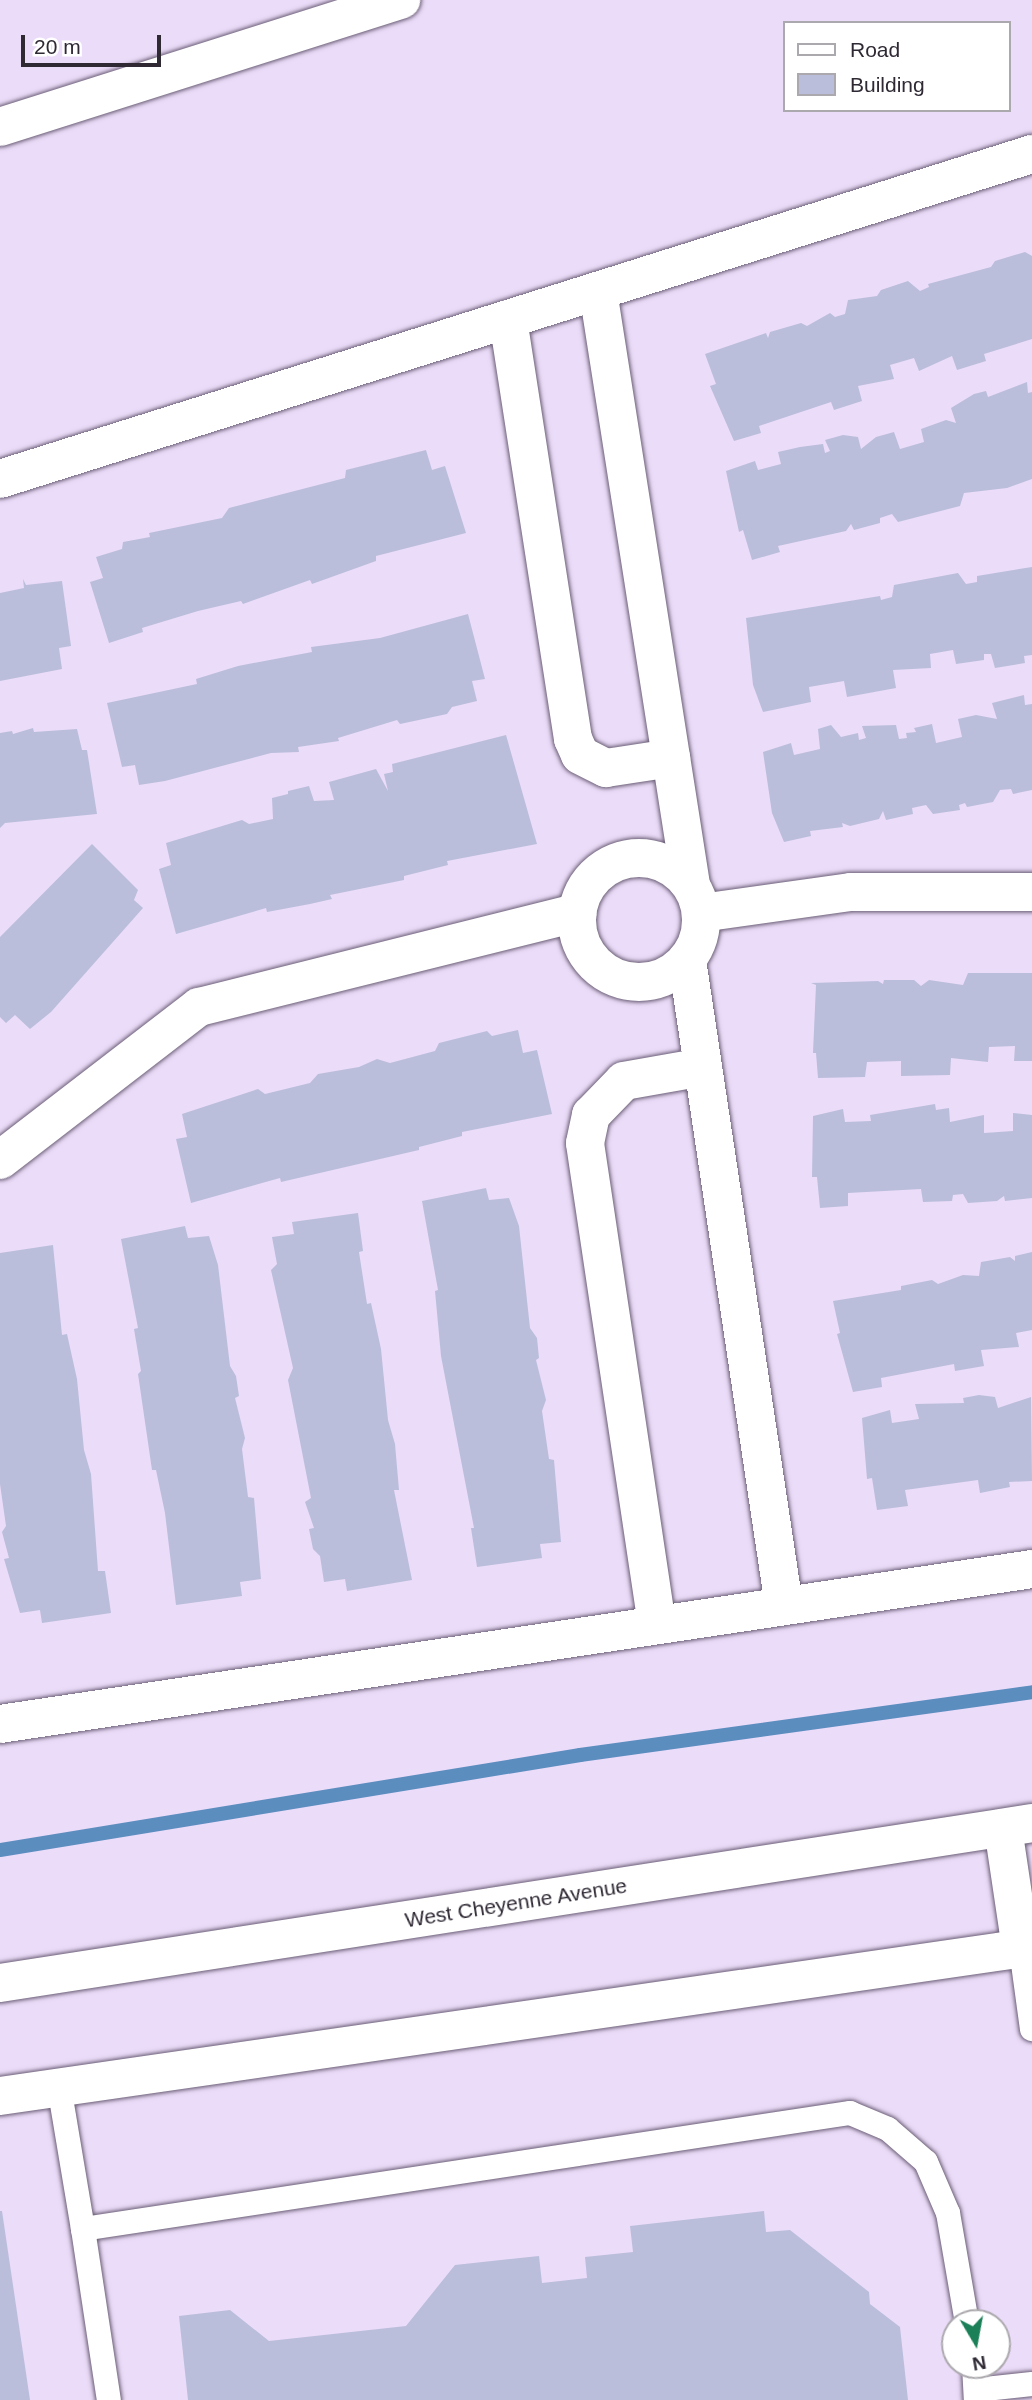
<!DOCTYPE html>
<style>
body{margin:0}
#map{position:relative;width:1032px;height:2400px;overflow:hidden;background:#ebdcf9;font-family:Arial,sans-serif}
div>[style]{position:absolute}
.stream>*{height:14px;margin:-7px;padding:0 7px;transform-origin:7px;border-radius:7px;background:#5c8dbf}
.building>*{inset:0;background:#babedb}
.roads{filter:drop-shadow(0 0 2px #6b5e76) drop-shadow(0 0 2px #6b5e76)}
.lane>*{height:24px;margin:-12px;padding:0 12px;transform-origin:12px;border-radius:12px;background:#fff}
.street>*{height:38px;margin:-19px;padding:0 19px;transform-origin:19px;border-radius:19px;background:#fff}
.street>.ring{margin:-19px;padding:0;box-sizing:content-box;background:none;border:38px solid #fff;border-radius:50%}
.primary>*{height:38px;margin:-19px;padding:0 19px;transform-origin:19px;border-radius:19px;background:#fff}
span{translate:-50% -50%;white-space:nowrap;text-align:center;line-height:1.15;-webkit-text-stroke:5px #fff;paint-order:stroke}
.street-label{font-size:21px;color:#2f2934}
.legend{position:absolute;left:783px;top:21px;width:228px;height:91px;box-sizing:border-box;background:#fff;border:2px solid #aca9ae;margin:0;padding:9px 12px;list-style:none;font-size:21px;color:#2f2934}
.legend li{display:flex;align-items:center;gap:14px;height:35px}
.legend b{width:35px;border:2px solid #aca9ae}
.north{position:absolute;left:941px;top:2309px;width:70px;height:70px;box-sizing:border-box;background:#fff;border:2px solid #aca9ae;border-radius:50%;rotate:170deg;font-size:19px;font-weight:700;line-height:28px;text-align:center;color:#2f2934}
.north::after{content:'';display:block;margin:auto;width:24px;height:32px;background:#1b7f58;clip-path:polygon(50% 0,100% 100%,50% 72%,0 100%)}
.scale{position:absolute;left:21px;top:35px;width:140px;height:32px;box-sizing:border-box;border:4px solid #2f2934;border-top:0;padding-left:9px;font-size:21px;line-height:24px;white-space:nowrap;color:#2f2934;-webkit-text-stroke:5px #fff;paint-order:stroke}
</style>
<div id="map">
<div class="stream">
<div style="left:0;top:1850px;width:588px;rotate:-9.3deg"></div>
<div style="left:580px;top:1755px;width:456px;rotate:-7.9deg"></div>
</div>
<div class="building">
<div style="clip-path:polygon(1025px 252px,1032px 256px,1032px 339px,984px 354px,986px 361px,957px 370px,952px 356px,919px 371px,914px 358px,890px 365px,894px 379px,858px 386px,862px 401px,834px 410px,831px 402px,759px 426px,761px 433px,734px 441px,710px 386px,716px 384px,705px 354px,766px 333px,768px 338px,770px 332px,801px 323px,807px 326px,830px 313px,835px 317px,845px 314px,848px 300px,877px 296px,881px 290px,908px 281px,920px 291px,929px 287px,928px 284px,991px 267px,995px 261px)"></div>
<div style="clip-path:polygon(1027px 382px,1028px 393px,1032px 392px,1032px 479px,1007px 488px,964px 493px,960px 506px,898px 522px,892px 514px,880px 518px,880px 523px,854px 530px,851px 524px,846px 531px,778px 546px,780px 552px,752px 560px,743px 530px,739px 532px,726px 471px,755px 461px,758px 470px,781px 464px,778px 452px,800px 447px,823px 444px,825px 453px,830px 451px,825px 440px,843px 435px,858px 437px,861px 449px,876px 437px,894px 432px,900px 449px,924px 442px,921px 429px,946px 420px,956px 423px,951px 408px,974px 394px,986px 391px,988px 397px)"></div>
<div style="clip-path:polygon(426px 450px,432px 470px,445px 466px,466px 533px,376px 556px,376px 561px,312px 584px,310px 580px,243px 604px,241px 601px,198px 611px,142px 628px,143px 632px,109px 643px,90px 582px,103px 578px,96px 557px,122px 549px,123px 542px,150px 537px,149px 533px,222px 518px,229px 508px,345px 478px,346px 470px)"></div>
<div style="clip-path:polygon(1032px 567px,1032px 655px,1024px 656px,1025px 663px,995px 668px,991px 654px,984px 654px,984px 660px,956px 664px,953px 650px,930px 654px,931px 668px,893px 670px,896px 688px,847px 697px,844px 681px,809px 687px,811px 702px,763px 712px,753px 685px,746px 618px,880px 596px,881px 600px,892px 597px,894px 585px,958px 573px,966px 584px,977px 582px,977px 576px)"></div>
<div style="clip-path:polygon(23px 579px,26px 585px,62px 581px,71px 646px,59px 648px,62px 669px,0 681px,0 593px,24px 588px)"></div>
<div style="clip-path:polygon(468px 614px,485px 679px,472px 681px,477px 701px,452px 707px,447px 714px,400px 724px,397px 720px,338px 738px,339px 741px,298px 747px,299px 752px,271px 753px,165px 781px,139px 785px,135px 765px,122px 767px,107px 703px,197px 684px,196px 679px,238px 666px,312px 652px,311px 647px,380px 638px)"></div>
<div style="clip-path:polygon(1024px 695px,1025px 705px,1032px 704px,1032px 790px,1013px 794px,1011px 789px,1000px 790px,993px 802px,967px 807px,965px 803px,959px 805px,960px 810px,933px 814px,926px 805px,912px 808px,913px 814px,886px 820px,883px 811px,879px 819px,850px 826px,842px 823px,843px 827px,810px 831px,811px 836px,784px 842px,772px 813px,763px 752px,791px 743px,794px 755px,820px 749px,818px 729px,831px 725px,841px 737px,858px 733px,859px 740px,866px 738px,862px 726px,896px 725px,899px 739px,907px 738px,906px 733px,916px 732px,914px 728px,932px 724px,936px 743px,962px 737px,958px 719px,976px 715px,997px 719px,992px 703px)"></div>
<div style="clip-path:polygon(33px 728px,34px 732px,77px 729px,82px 750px,87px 750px,97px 814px,5px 823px,0 828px,0 733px,12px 731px,13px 734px)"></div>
<div style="clip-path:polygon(506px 735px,537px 844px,447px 861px,448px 865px,404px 876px,404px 880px,330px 895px,332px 899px,310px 904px,267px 912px,266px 908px,176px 934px,159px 869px,171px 865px,166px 843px,242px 820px,249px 824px,273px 819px,272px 798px,288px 794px,288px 791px,309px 786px,314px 801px,334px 800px,329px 782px,376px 769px,388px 791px,384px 774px,393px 772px,392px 764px)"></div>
<div style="clip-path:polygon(92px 844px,138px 890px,134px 900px,143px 908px,51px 1012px,30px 1029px,15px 1015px,6px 1023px,0 1017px,0 937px)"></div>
<div style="clip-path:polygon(968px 973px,1032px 973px,1032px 1061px,1014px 1061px,1015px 1046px,989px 1047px,988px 1062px,951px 1058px,950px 1075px,901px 1076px,901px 1061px,867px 1062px,865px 1077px,818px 1078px,816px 1053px,813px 1053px,816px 985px,811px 983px,878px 981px,883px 984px,884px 980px,914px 980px,921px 986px,929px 980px,963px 985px)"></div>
<div style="clip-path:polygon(518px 1030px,523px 1053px,537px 1050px,552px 1114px,462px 1132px,462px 1136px,419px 1147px,419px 1150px,281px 1182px,280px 1178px,191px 1203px,176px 1139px,187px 1137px,182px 1114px,258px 1089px,265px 1094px,310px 1083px,318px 1074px,359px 1067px,377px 1059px,390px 1063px,435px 1051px,439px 1043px,487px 1031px,492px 1036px)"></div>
<div style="clip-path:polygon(935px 1104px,936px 1110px,949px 1108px,950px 1122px,984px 1115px,984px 1133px,1013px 1131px,1013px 1113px,1032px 1115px,1032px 1198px,1005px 1201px,1004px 1196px,997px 1201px,968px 1203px,963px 1194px,953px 1195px,952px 1201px,923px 1202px,921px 1189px,848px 1193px,848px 1206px,820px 1208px,817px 1177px,812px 1177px,813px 1116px,843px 1109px,845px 1122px,871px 1121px,870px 1115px)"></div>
<div style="clip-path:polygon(486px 1188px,489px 1200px,509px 1198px,519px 1226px,530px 1328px,537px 1338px,539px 1358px,536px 1360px,546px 1400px,542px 1411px,549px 1459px,554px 1460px,561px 1542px,540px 1544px,542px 1558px,477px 1567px,471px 1528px,474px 1528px,441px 1356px,435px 1291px,438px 1290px,422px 1201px)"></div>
<div style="clip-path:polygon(358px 1213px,363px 1251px,359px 1252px,367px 1304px,371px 1303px,381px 1349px,388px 1420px,395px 1444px,399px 1490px,394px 1490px,412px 1580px,347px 1591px,345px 1579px,324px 1582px,320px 1556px,313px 1549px,309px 1529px,314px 1528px,305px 1502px,311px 1498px,288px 1380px,293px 1368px,271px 1270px,277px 1264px,272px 1237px,294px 1234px,292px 1222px)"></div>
<div style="clip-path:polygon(185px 1226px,188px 1238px,209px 1236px,218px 1265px,230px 1366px,236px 1376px,239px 1396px,235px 1398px,245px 1438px,242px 1449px,248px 1497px,254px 1498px,261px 1579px,240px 1582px,242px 1596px,176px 1605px,165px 1513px,156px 1470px,152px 1470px,138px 1374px,141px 1371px,134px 1329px,138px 1328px,121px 1239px)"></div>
<div style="clip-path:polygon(53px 1245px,62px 1335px,67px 1334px,77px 1379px,84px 1450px,91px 1474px,98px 1571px,105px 1571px,111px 1613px,42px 1623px,40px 1610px,20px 1613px,4px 1559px,9px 1558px,2px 1532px,6px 1526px,0 1484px,0 1253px)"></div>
<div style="clip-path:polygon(1032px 1252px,1032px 1330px,1016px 1333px,1019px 1347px,981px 1350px,984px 1366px,955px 1371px,954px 1364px,881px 1378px,882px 1387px,853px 1392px,837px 1334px,840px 1333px,833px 1301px,901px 1290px,901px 1286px,932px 1280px,938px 1284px,963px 1275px,979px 1276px,981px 1262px,1010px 1257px,1015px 1261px,1015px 1256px)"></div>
<div style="clip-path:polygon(979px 1395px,995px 1397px,998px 1408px,1031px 1397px,1032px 1481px,1009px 1482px,1010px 1487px,980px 1493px,978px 1480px,905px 1490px,908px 1506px,877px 1510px,872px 1478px,867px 1479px,862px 1418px,890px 1410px,892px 1423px,919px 1419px,915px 1404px,964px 1403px,963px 1398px)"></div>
<div style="clip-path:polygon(0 2211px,2px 2211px,30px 2400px,0 2400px)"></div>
<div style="clip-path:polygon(764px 2211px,766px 2232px,790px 2230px,869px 2292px,870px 2304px,900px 2327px,908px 2400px,188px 2400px,179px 2316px,230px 2310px,269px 2341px,406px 2326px,455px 2265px,539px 2256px,542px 2283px,587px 2278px,585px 2257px,633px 2252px,630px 2226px)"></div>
</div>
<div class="roads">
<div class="lane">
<div style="left:1021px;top:1949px;width:81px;rotate:82.2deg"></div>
<div style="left:59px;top:2086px;width:145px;rotate:80.5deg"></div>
<div style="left:83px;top:2229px;width:776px;rotate:-8.6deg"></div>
<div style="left:850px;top:2113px;width:41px;rotate:22.8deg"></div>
<div style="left:888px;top:2129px;width:50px;rotate:41deg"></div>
<div style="left:926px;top:2162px;width:56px;rotate:66.7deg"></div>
<div style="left:948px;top:2213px;width:112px;rotate:80.2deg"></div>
<div style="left:83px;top:2229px;width:173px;rotate:81.4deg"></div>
<div style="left:974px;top:2365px;width:35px;rotate:87deg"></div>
<div style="left:976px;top:2390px;width:56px;rotate:-6.1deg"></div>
</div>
<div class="street">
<div style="left:0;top:127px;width:421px;rotate:-17.6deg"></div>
<div style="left:598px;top:291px;width:601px;rotate:81.1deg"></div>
<div style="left:508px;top:319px;width:425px;rotate:81.2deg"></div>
<div style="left:573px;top:739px;width:17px;rotate:66deg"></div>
<div style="left:580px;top:755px;width:29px;rotate:27deg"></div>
<div style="left:606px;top:768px;width:66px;rotate:-8.7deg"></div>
<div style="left:0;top:479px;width:1082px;rotate:-17.48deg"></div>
<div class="ring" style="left:577px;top:858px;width:86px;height:86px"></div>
<div style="left:701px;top:913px;width:151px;rotate:-8deg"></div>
<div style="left:851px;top:892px;width:181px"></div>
<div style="left:687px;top:960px;width:653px;rotate:81.46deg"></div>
<div style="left:0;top:1160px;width:251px;rotate:-37.6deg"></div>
<div style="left:199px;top:1007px;width:390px;rotate:-14deg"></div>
<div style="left:657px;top:1625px;width:487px;rotate:-98.5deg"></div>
<div style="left:585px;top:1143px;width:29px;rotate:-78deg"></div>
<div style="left:591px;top:1115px;width:47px;rotate:-45.9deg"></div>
<div style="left:624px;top:1081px;width:80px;rotate:-10deg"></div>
<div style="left:0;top:1724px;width:1044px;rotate:-8.54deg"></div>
</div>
<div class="primary">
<div style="left:1003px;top:1828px;width:122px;rotate:81.5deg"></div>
<div style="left:0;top:1983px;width:1044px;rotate:-8.81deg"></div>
<div style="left:0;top:2096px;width:1043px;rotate:-8.22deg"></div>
</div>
</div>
<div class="street-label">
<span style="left:516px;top:1903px;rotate:-9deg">West Cheyenne Avenue</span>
</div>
<ul class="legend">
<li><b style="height:9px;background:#fff"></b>Road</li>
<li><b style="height:19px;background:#babedb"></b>Building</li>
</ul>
<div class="north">N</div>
<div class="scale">20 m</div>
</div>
